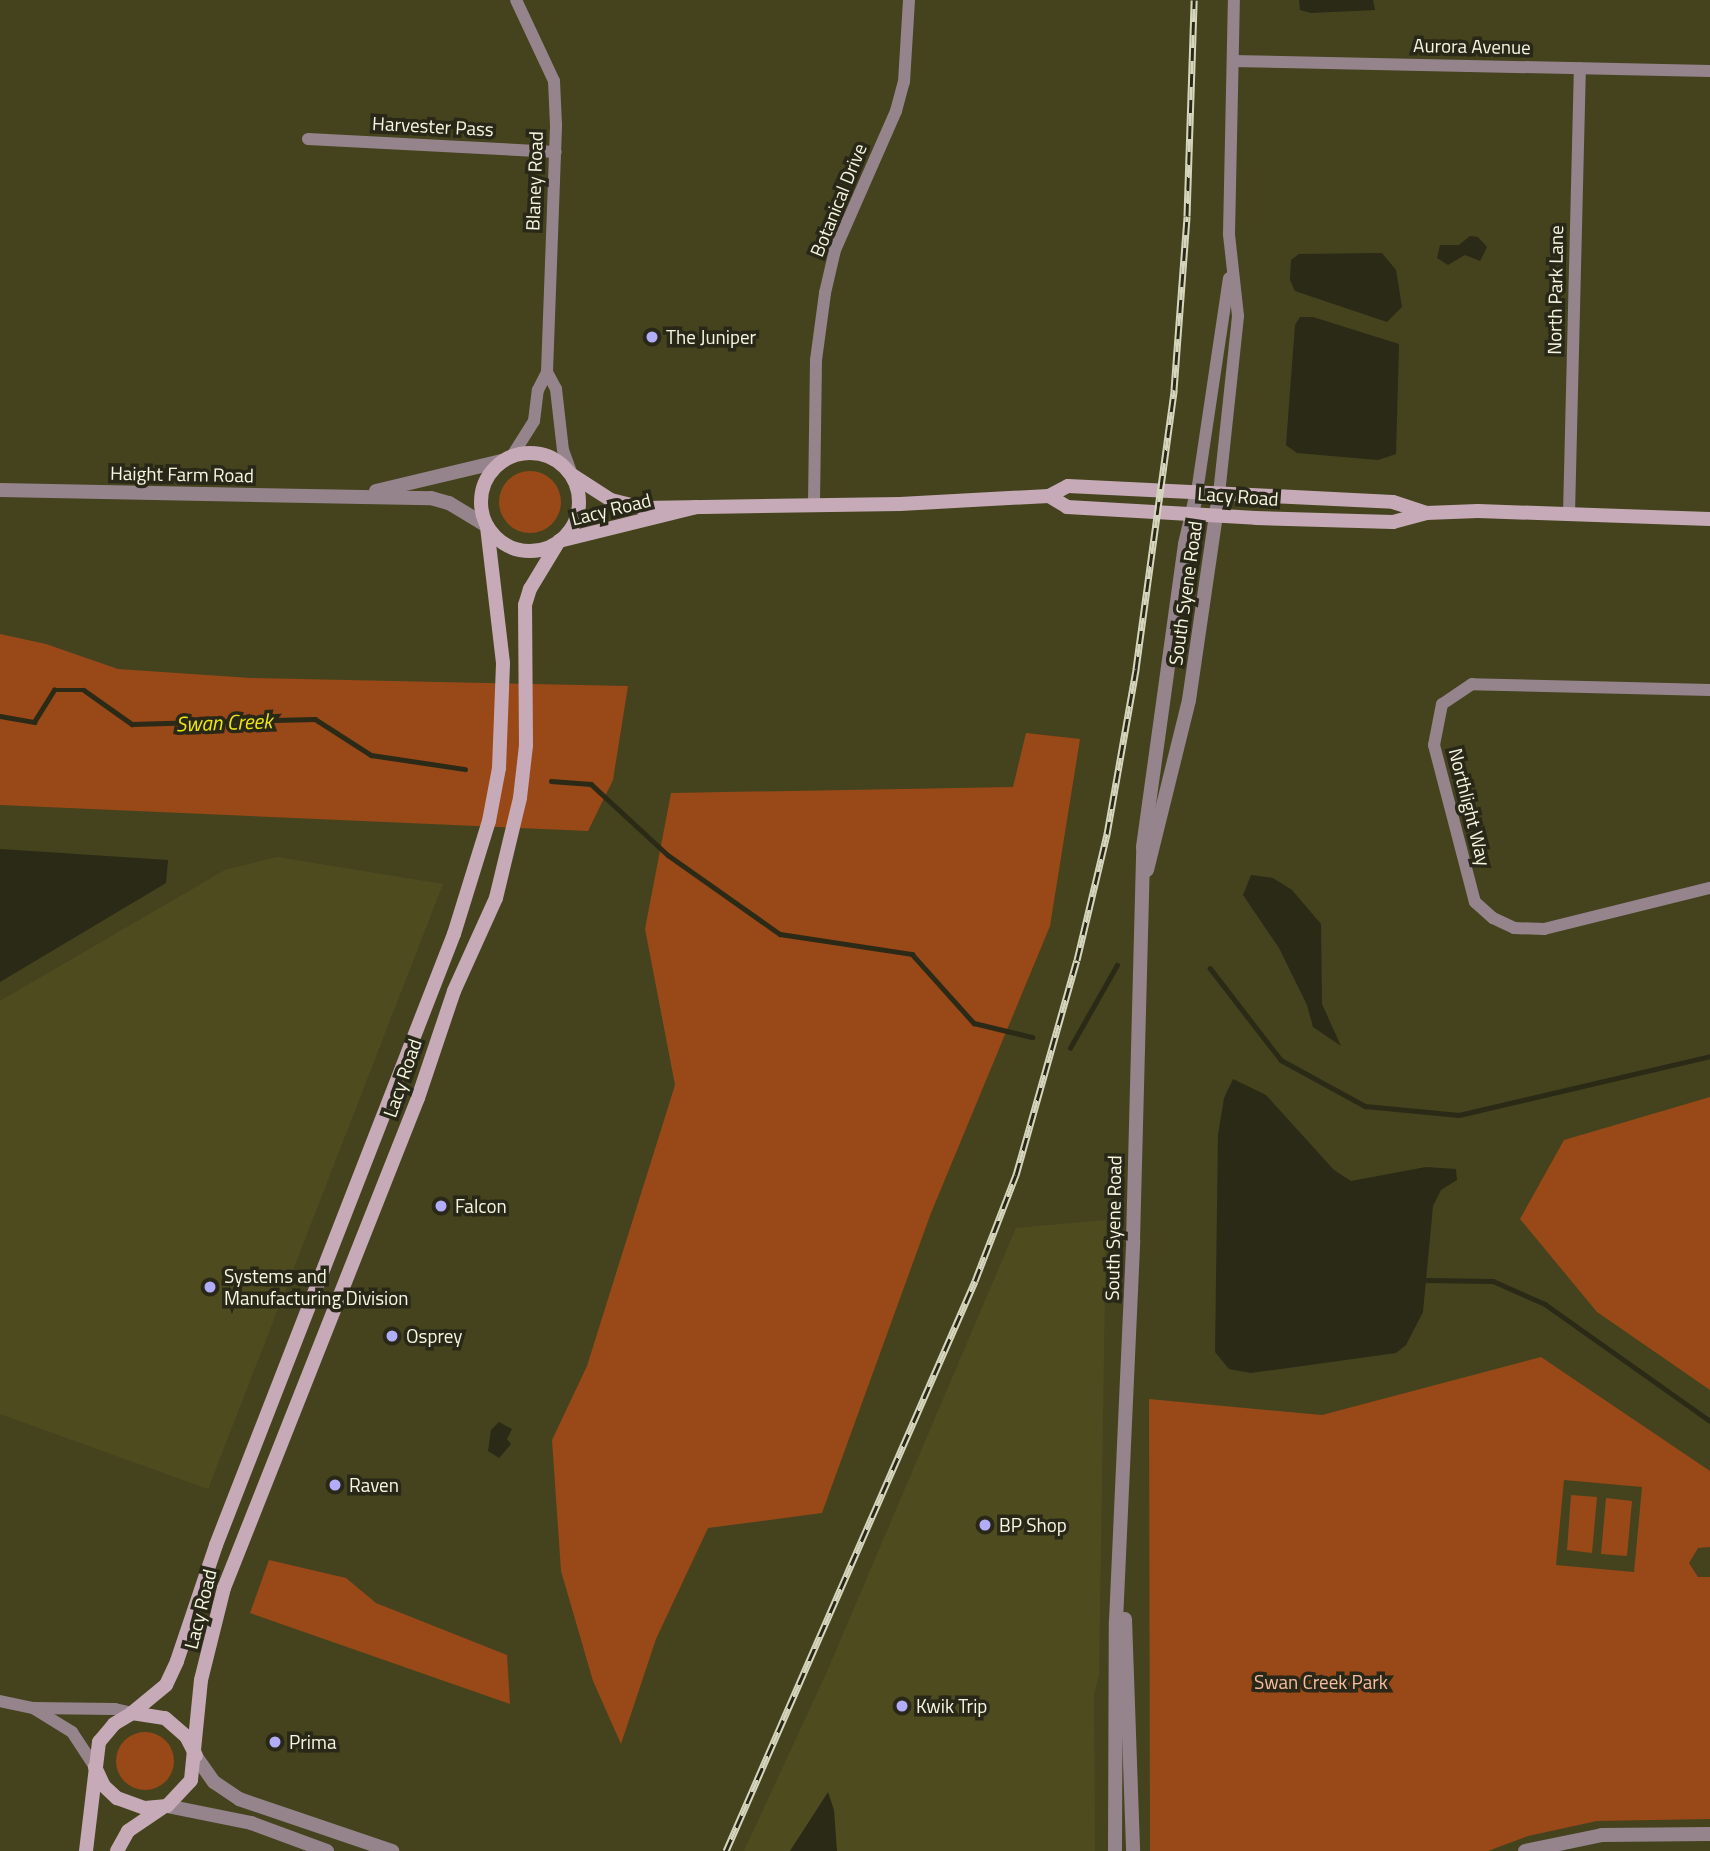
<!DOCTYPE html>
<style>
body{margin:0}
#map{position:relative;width:1710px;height:1851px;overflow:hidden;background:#44431e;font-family:"Titillium Web",sans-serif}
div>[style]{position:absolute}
.built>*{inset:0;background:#4e4c1f}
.green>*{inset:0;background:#994817}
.round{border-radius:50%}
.water>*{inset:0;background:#2a2a17}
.stream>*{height:4.5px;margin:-2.25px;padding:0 2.25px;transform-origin:2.25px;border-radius:2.25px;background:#2a2a17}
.minor>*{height:12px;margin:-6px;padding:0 6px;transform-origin:6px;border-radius:6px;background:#96848d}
.tertiary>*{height:14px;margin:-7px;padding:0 7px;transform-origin:7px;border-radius:7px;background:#96848d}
.secondary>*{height:14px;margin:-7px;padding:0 7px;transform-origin:7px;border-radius:7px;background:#c6aab7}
.secondary>.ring{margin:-7px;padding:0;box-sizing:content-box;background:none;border:14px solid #c6aab7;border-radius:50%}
.rail>*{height:7px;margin-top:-3.5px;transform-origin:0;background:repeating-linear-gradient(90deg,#292818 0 13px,#d6d6be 0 26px);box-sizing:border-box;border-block:2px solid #d6d6be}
.dots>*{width:19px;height:19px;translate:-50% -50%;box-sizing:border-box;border:4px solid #292818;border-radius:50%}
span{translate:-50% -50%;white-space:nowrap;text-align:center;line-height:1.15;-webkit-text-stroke:7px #292818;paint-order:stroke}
.street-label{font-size:19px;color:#f6f6e1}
.poi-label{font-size:19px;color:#f6f6e1}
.left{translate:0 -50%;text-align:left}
.park-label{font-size:19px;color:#f7bda1}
.water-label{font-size:21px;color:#efe611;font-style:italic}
</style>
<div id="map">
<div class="built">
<div style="clip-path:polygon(277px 857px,443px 884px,208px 1489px,0 1414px,0 1001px,225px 870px)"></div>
<div style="clip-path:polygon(1106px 1220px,1099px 1675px,1094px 1694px,1095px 1851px,744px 1851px,826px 1674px,1016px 1228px)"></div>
</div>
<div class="green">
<div class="round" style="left:499px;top:471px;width:62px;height:62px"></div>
<div style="clip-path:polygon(0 634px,46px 644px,118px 669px,251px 678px,628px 686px,613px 780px,588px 831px,0 805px)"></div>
<div style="clip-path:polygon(1026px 733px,1080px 739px,1050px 926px,931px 1213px,822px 1513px,708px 1528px,656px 1639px,621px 1744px,593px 1681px,561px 1571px,552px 1440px,587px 1366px,675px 1085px,645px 929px,671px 793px,1013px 787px)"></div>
<div style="clip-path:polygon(1710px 1097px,1710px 1390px,1597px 1312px,1520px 1219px,1564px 1140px)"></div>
<div style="clip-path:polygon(evenodd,1541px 1357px,1710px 1471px,1710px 1547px,1698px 1548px,1689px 1563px,1698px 1577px,1710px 1577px,1710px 1819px,1597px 1821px,1528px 1836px,1488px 1851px,1150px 1851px,1149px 1399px,1322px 1415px,1541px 1357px,1564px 1480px,1642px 1487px,1634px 1572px,1556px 1565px,1564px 1480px)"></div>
<div style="clip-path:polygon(1571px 1495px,1597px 1497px,1592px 1553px,1567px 1550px)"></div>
<div style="clip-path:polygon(1606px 1498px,1632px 1501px,1627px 1556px,1601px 1554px)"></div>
<div style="clip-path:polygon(269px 1560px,346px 1578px,376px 1603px,507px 1655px,510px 1704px,250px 1613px)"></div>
<div class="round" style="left:116px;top:1732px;width:58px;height:58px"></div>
</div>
<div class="water">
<div style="clip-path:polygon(1299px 0,1373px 0,1375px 10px,1311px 13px,1300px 10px)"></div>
<div style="clip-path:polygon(1470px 236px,1478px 237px,1487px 247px,1480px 261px,1465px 255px,1448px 265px,1437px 258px,1440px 245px,1459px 245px)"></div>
<div style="clip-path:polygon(1382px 253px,1396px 270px,1402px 307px,1387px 322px,1295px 291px,1290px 280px,1291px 260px,1299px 254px)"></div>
<div style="clip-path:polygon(1300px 317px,1313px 317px,1399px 344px,1396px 454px,1378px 460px,1297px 453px,1286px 445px,1295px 325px)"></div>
<div style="clip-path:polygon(0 849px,168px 860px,166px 883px,0 982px)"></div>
<div style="clip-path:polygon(1251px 875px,1273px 878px,1292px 890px,1321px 924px,1322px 1004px,1341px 1046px,1313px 1027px,1307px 1005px,1279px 948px,1243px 895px)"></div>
<div style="clip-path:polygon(1233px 1079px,1266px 1095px,1334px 1170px,1351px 1181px,1426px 1167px,1456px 1169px,1457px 1180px,1441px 1190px,1433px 1206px,1423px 1312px,1406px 1345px,1396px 1353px,1251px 1373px,1229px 1369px,1215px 1352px,1218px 1135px,1224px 1098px)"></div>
<div style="clip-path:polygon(499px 1422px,512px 1429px,507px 1439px,511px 1444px,499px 1458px,488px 1451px,491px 1430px)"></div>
<div style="clip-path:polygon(828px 1792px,834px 1810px,837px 1851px,790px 1851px)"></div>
</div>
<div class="stream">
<div style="left:0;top:716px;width:35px;rotate:10deg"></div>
<div style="left:34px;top:722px;width:38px;rotate:-58deg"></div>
<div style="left:54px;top:690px;width:30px"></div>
<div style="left:84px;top:690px;width:59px;rotate:35.3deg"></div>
<div style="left:132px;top:724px;width:183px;rotate:-1.6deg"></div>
<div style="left:315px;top:719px;width:67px;rotate:32.7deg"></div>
<div style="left:371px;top:755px;width:95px;rotate:8.5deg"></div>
<div style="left:551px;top:781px;width:40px;rotate:4.3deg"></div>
<div style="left:591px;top:784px;width:105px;rotate:42.7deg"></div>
<div style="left:668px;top:855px;width:137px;rotate:35.2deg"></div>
<div style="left:780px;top:934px;width:134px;rotate:8.6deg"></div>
<div style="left:912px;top:954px;width:93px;rotate:48.1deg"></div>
<div style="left:974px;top:1023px;width:60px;rotate:13.6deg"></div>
<div style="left:1210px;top:968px;width:116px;rotate:52.3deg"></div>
<div style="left:1281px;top:1060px;width:96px;rotate:28.7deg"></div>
<div style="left:1365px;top:1106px;width:94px;rotate:5.5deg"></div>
<div style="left:1459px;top:1115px;width:258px;rotate:-13.2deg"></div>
<div style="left:1070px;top:1048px;width:95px;rotate:-60.5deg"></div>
<div style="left:1426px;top:1280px;width:67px;rotate:0.9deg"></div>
<div style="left:1493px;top:1281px;width:57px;rotate:23.9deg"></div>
<div style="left:1545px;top:1304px;width:202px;rotate:35.3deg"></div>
</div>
<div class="minor">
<div style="left:1233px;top:61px;width:477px;rotate:1.2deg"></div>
<div style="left:308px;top:139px;width:248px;rotate:3deg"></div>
<div style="left:547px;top:372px;width:19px;rotate:62deg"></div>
<div style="left:556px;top:389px;width:61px;rotate:83.5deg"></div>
<div style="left:563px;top:450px;width:27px;rotate:70deg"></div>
<div style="left:512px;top:456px;width:41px;rotate:-57.8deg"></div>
<div style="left:534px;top:421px;width:31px;rotate:-83deg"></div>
<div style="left:538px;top:390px;width:20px;rotate:-63deg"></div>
<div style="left:547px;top:372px;width:247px;rotate:-87.9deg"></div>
<div style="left:556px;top:125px;width:44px;rotate:-92.6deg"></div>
<div style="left:554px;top:81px;width:89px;rotate:-115.1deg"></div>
<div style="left:1197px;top:492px;width:216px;rotate:-81.5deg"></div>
<div style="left:1219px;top:494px;width:179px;rotate:-83.9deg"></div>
<div style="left:1238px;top:316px;width:82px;rotate:-96.3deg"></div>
<div style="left:1229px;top:234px;width:234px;rotate:-88.8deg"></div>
<div style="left:814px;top:503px;width:143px;rotate:-89.2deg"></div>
<div style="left:816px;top:360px;width:68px;rotate:-82.3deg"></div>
<div style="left:825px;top:293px;width:44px;rotate:-76.9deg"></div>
<div style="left:835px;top:250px;width:152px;rotate:-66.3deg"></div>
<div style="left:896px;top:111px;width:30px;rotate:-75deg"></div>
<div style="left:904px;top:82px;width:82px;rotate:-86.5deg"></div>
<div style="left:1569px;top:514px;width:446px;rotate:-88.6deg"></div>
<div style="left:1710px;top:690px;width:238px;rotate:-178.6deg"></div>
<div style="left:1472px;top:684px;width:36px;rotate:146deg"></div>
<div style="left:1442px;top:704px;width:42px;rotate:101deg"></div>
<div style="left:1434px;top:745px;width:162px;rotate:75.4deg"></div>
<div style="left:1475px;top:902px;width:24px;rotate:42deg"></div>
<div style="left:1493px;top:918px;width:23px;rotate:25deg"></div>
<div style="left:1514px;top:928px;width:30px;rotate:2deg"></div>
<div style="left:1544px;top:929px;width:171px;rotate:-13.9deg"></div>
<div style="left:0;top:1701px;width:34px;rotate:12deg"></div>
<div style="left:33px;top:1708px;width:82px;rotate:0.7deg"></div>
<div style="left:115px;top:1709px;width:17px;rotate:13deg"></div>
<div style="left:33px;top:1708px;width:46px;rotate:31.6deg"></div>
<div style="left:72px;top:1732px;width:42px;rotate:56.7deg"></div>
</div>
<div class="tertiary">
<div style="left:0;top:490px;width:431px;rotate:1.1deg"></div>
<div style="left:431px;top:498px;width:19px;rotate:16deg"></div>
<div style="left:449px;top:503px;width:44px;rotate:31.2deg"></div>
<div style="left:376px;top:491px;width:130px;rotate:-13.4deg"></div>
<div style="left:1147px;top:870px;width:175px;rotate:-76.1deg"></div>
<div style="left:1189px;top:700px;width:208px;rotate:-81.7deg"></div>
<div style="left:1125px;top:1619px;width:232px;rotate:88deg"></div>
<div style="left:197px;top:1758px;width:29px;rotate:55deg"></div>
<div style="left:214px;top:1782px;width:30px;rotate:34deg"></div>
<div style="left:239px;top:1799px;width:162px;rotate:18.8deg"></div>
<div style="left:167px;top:1806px;width:86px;rotate:11.4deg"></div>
<div style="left:251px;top:1823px;width:81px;rotate:20.2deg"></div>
<div style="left:1115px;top:1851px;width:230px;rotate:-89.8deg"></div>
<div style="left:1116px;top:1621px;width:381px;rotate:-87.4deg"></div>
<div style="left:1133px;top:1240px;width:393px;rotate:-88.5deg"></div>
<div style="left:1143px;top:847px;width:306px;rotate:-82.1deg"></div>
<div style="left:1185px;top:544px;width:53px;rotate:-77deg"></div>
<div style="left:1525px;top:1851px;width:79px;rotate:-11.7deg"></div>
<div style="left:1602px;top:1835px;width:108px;rotate:-0.5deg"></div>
</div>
<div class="secondary">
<div class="ring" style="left:481px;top:453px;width:84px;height:84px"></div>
<div style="left:572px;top:475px;width:46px;rotate:32.7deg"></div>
<div style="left:611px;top:500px;width:32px;rotate:14deg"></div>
<div style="left:642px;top:508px;width:258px;rotate:-0.9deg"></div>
<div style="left:900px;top:504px;width:149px;rotate:-3.1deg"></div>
<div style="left:1049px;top:496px;width:21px;rotate:-28deg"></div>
<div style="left:1068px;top:486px;width:325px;rotate:2.8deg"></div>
<div style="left:1393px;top:502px;width:35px;rotate:18deg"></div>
<div style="left:1049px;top:496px;width:21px;rotate:31deg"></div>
<div style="left:1067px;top:507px;width:189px;rotate:3.3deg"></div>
<div style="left:1256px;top:518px;width:137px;rotate:1.7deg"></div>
<div style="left:1393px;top:522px;width:34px;rotate:-15deg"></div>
<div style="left:1426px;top:513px;width:52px;rotate:-2.2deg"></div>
<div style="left:1478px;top:511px;width:232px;rotate:2deg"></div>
<div style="left:132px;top:1713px;width:44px;rotate:-39.5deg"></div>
<div style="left:166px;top:1685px;width:26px;rotate:-65deg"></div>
<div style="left:177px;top:1661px;width:122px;rotate:-71.4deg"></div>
<div style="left:216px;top:1545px;width:656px;rotate:-68.72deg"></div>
<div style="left:454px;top:934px;width:118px;rotate:-72.8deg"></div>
<div style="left:489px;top:821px;width:54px;rotate:-79.3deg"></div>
<div style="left:499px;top:768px;width:105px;rotate:-87.8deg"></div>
<div style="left:503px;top:663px;width:138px;rotate:-96.7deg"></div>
<div style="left:95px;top:1767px;width:21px;rotate:65deg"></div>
<div style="left:104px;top:1786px;width:18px;rotate:43deg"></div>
<div style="left:117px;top:1798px;width:30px;rotate:20deg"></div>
<div style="left:145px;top:1808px;width:22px;rotate:-5deg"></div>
<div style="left:167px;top:1806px;width:35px;rotate:-47deg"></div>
<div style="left:191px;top:1780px;width:100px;rotate:-84.3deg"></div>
<div style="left:201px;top:1680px;width:95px;rotate:-76deg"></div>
<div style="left:224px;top:1588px;width:527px;rotate:-68.4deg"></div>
<div style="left:418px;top:1098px;width:113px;rotate:-71.4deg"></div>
<div style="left:454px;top:991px;width:102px;rotate:-65.7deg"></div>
<div style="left:496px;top:898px;width:103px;rotate:-76.5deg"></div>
<div style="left:520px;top:798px;width:53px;rotate:-83.5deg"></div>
<div style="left:526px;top:745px;width:140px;rotate:-90.4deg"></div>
<div style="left:525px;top:605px;width:17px;rotate:-73deg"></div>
<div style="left:530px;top:589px;width:56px;rotate:-58.9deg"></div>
<div style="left:559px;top:541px;width:141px;rotate:-13.9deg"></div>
<div style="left:86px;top:1851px;width:110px;rotate:-83.2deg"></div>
<div style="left:99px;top:1742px;width:23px;rotate:-50deg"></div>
<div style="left:114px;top:1724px;width:21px;rotate:-31deg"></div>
<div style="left:132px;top:1713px;width:33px;rotate:9deg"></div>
<div style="left:165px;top:1718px;width:28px;rotate:41deg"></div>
<div style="left:186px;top:1736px;width:22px;rotate:63deg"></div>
<div style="left:117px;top:1851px;width:23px;rotate:-61deg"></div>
<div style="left:128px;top:1831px;width:41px;rotate:-34.1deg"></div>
</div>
<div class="rail">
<div style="left:726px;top:1851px;width:622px;rotate:-66.4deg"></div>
<div style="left:975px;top:1281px;width:114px;rotate:-68.9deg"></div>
<div style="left:1016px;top:1175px;width:223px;rotate:-74.2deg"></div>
<div style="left:1077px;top:960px;width:130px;rotate:-76.6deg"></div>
<div style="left:1107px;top:834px;width:168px;rotate:-80deg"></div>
<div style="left:1136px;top:669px;width:282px;rotate:-82.2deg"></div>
<div style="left:1174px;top:390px;width:174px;rotate:-85.7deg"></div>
<div style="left:1187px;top:216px;width:216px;rotate:-88.1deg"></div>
</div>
<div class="dots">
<div style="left:652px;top:337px;background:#b2adf9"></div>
<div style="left:441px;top:1206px;background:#b2adf9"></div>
<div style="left:210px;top:1287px;background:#b2adf9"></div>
<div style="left:392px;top:1336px;background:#b2adf9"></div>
<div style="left:335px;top:1485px;background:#b2adf9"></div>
<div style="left:985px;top:1525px;background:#b2adf9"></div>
<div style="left:902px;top:1706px;background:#b2adf9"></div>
<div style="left:275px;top:1742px;background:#b2adf9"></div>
</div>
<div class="street-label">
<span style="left:1472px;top:46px;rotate:1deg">Aurora Avenue</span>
<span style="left:433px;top:126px;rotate:3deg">Harvester Pass</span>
<span style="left:534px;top:181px;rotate:-88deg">Blaney Road</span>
<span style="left:838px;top:200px;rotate:-68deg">Botanical Drive</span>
<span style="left:1555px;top:290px;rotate:-89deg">North Park Lane</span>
<span style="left:182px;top:474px;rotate:1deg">Haight Farm Road</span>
<span style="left:1238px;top:496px;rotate:4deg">Lacy Road</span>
<span style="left:611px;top:509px;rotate:-14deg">Lacy Road</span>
<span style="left:1185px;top:593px;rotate:-82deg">South Syene Road</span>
<span style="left:1470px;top:807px;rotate:76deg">Northlight Way</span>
<span style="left:402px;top:1078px;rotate:-71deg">Lacy Road</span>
<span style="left:1113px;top:1228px;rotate:-89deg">South Syene Road</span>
<span style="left:200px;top:1609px;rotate:-76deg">Lacy Road</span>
</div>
<div class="poi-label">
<span class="left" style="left:666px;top:337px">The Juniper</span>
<span class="left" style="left:455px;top:1206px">Falcon</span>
<span class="left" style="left:224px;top:1287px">Systems and<br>Manufacturing Division</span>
<span class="left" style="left:406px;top:1336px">Osprey</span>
<span class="left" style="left:349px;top:1485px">Raven</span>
<span class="left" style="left:999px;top:1525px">BP Shop</span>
<span class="left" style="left:916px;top:1706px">Kwik Trip</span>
<span class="left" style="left:289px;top:1742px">Prima</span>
</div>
<div class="park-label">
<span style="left:1321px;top:1682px">Swan Creek Park</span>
</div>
<div class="water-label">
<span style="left:224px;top:722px;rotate:-2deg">Swan Creek</span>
</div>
</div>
